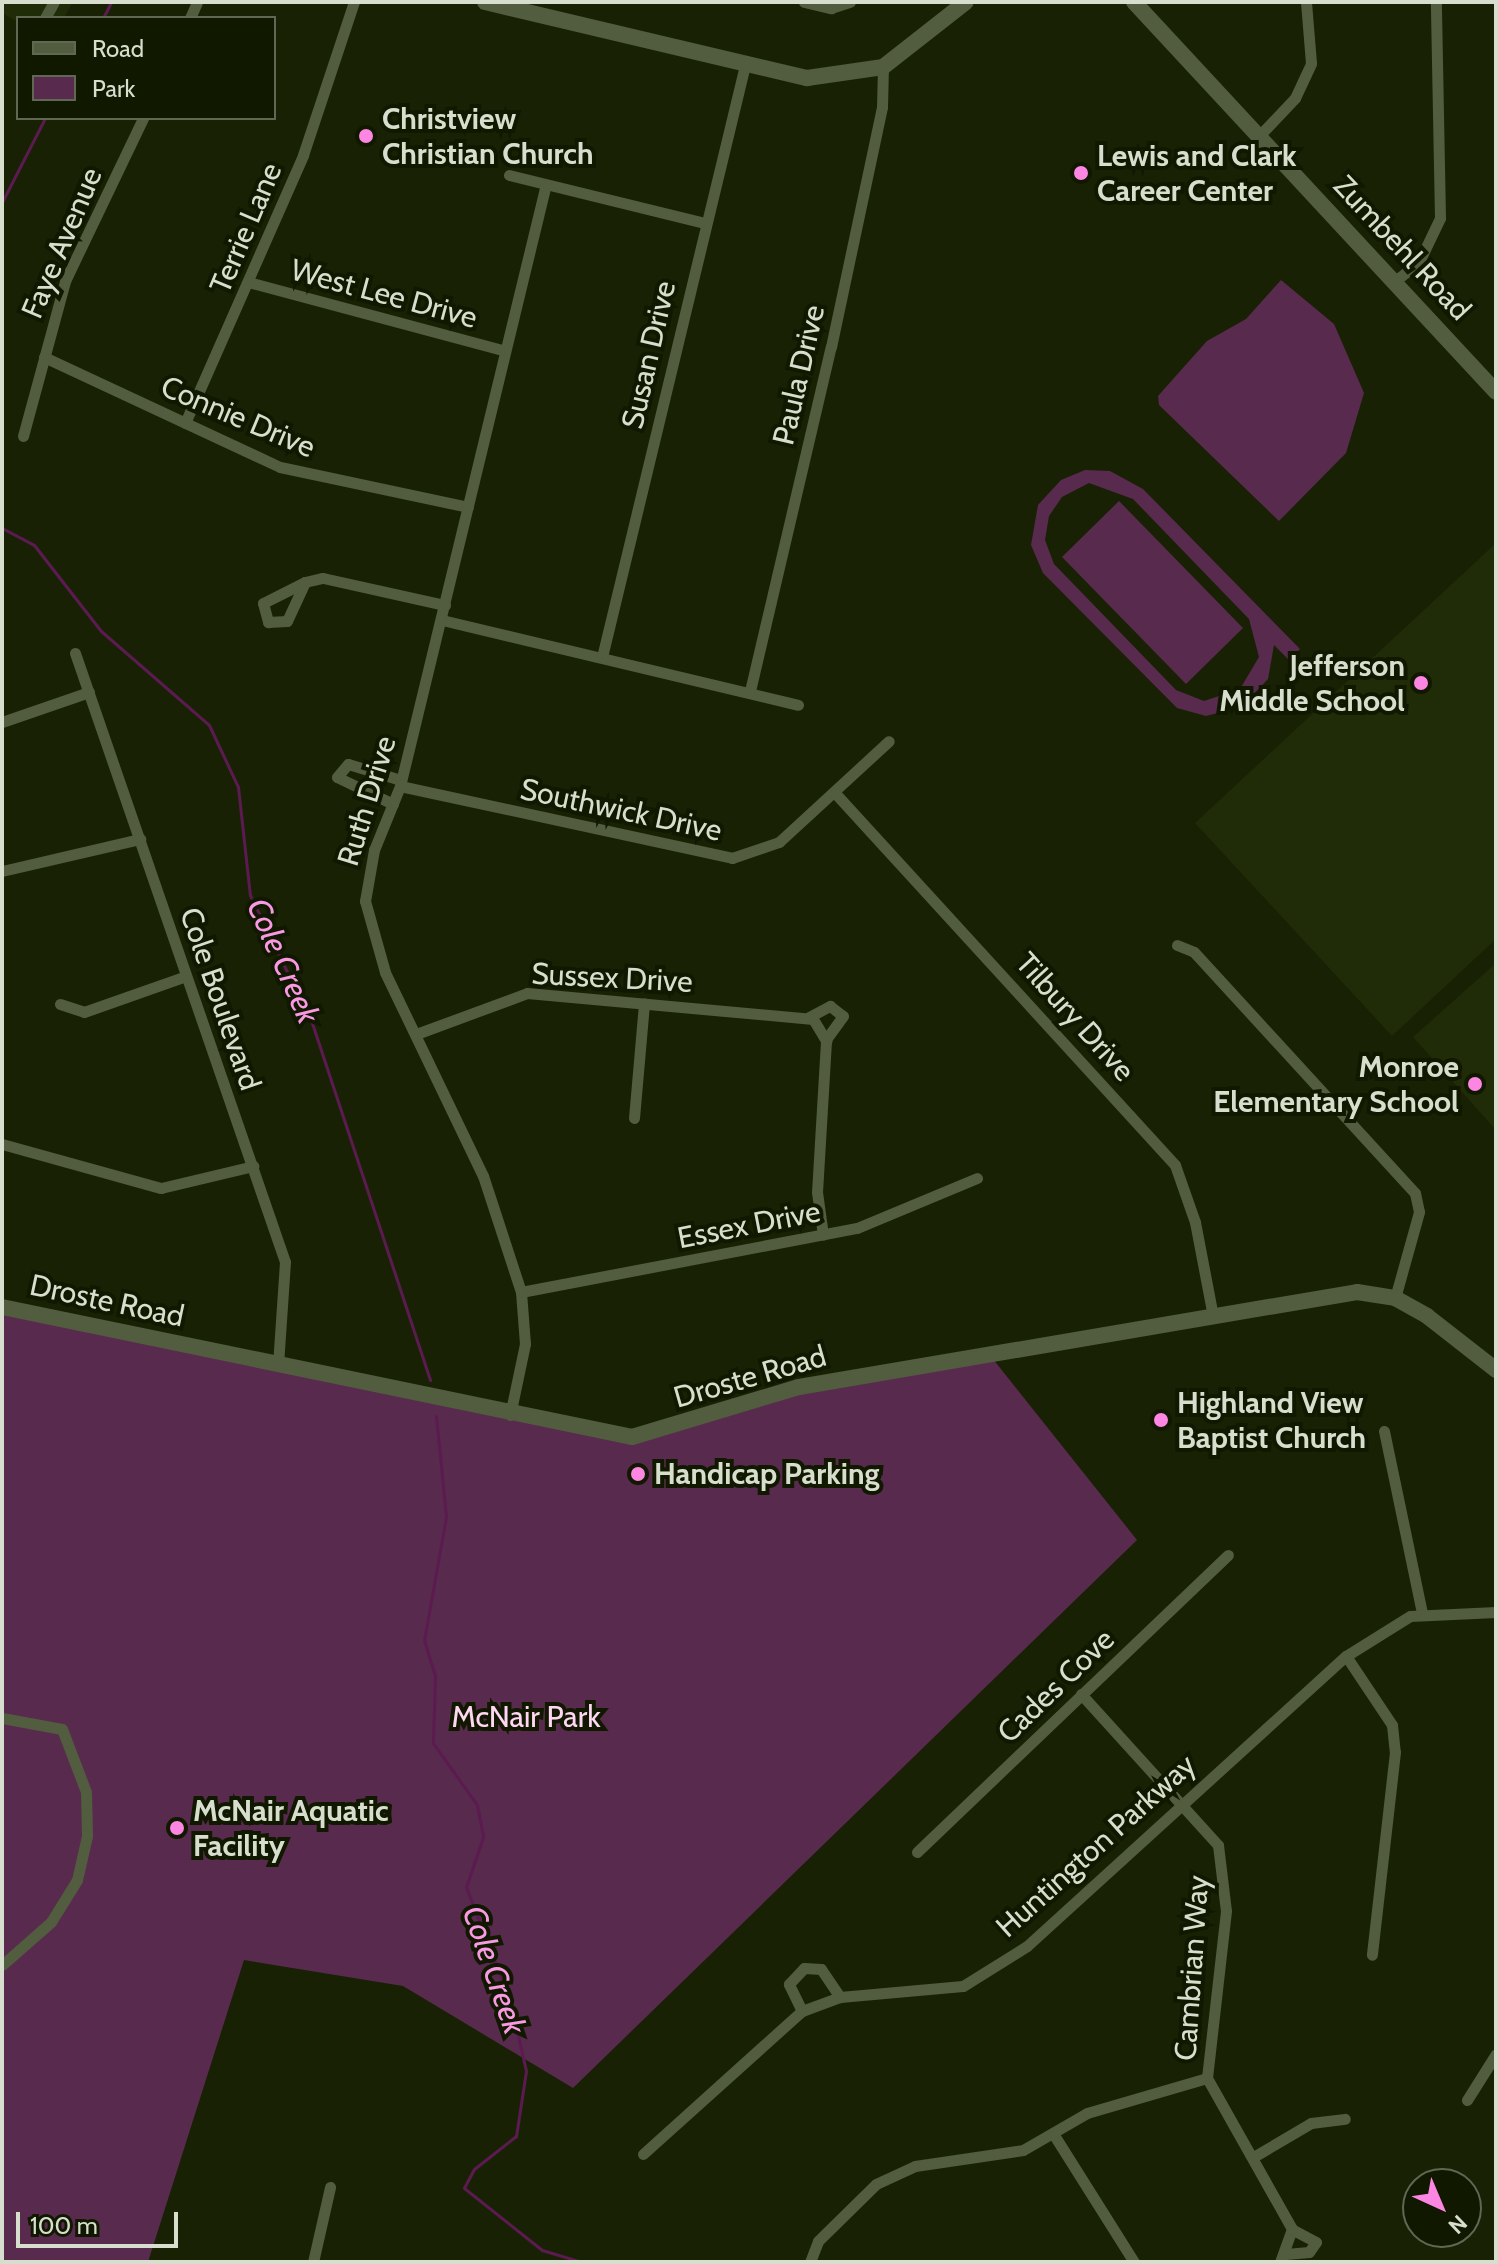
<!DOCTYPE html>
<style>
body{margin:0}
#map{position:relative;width:1498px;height:2264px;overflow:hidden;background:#192105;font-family:Cabin,sans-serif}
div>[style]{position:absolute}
.built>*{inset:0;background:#202b07}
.green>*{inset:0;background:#582a4d}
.stream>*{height:3px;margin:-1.5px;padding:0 1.5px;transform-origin:1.5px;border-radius:1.5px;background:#5c1b50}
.street>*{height:11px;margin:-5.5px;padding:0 5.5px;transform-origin:5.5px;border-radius:5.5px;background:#515d3e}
.secondary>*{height:16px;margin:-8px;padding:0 8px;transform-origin:8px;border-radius:8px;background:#515d3e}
.dots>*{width:22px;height:22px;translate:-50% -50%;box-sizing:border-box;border:4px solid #101800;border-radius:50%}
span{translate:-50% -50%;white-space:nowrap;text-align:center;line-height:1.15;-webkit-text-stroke:8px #101800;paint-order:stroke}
.poi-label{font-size:30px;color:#d7decd;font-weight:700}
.left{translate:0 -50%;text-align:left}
.right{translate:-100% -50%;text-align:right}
.street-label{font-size:30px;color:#d7decd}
.park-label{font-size:30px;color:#ffd6f3}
.water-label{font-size:32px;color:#fa99e3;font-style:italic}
.frame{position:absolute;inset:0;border:4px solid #d7decd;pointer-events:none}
.legend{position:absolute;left:16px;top:16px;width:260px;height:104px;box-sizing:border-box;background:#101800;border:2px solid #606752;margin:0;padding:10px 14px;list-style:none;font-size:24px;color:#d7decd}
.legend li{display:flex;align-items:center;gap:16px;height:40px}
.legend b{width:40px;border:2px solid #606752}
.north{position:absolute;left:1402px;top:2168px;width:80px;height:80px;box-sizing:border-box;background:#101800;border:2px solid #606752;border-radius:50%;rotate:136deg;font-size:22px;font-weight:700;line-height:32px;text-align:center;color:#d7decd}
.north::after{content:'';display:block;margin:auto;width:28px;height:36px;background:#fd86e2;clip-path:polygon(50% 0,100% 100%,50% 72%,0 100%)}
.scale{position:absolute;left:16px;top:2212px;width:162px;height:36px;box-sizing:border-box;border:4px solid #d7decd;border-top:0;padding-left:10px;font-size:24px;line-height:28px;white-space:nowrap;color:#d7decd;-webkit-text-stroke:6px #101800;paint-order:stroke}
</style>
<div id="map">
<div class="built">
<div style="clip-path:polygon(2px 2px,73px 2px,64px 18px,18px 22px,2px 13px)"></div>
<div style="clip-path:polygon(1496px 543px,1496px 939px,1392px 1036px,1195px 823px)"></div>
<div style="clip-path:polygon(1496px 963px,1496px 1130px,1413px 1037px)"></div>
</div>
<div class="green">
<div style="clip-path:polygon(1281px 280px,1334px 324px,1364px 393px,1346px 453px,1279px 521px,1159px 405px,1158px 396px,1207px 341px,1246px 319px)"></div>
<div style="clip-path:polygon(evenodd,1085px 470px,1110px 471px,1143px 489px,1300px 649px,1289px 660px,1274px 645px,1268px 679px,1241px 707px,1206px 716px,1177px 708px,1043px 573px,1031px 545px,1038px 505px,1061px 480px,1085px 470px,1089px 483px,1133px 499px,1249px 619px,1259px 657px,1240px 689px,1204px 701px,1176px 690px,1054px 564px,1045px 540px,1049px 516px,1062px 497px,1089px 483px)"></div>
<div style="clip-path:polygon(1119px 501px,1243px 628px,1186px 684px,1062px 557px)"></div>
<div style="clip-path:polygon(2px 1312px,632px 1437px,799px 1387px,989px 1354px,1137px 1540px,573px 2088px,403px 1986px,244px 1960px,148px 2262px,2px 2262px)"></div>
</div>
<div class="stream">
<div style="left:103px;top:18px;width:18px;rotate:-63deg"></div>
<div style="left:2px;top:202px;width:94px;rotate:-62.9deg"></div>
<div style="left:2px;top:528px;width:36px;rotate:28deg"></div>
<div style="left:34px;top:545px;width:109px;rotate:52.1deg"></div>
<div style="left:101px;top:631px;width:143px;rotate:41deg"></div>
<div style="left:209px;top:725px;width:68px;rotate:64.9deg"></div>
<div style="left:238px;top:787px;width:109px;rotate:83.7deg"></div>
<div style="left:250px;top:895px;width:142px;rotate:64.2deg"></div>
<div style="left:312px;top:1023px;width:376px;rotate:71.7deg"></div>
<div style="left:436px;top:1416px;width:101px;rotate:84.3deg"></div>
<div style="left:446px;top:1517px;width:125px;rotate:100.1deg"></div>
<div style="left:424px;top:1640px;width:37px;rotate:73deg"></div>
<div style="left:435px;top:1675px;width:68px;rotate:91.7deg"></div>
<div style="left:433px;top:1743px;width:76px;rotate:54.6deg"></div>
<div style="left:477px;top:1805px;width:33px;rotate:79deg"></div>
<div style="left:483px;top:1837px;width:53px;rotate:108.8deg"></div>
<div style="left:466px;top:1887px;width:122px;rotate:68.9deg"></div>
<div style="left:510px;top:2001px;width:72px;rotate:77.1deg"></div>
<div style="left:526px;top:2071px;width:66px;rotate:98.7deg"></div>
<div style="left:516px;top:2136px;width:53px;rotate:141.8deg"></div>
<div style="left:474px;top:2169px;width:21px;rotate:118deg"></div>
<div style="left:464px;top:2188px;width:100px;rotate:38.5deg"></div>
<div style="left:542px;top:2250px;width:42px;rotate:16.7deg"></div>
</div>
<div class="street">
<div style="left:804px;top:2px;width:28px;rotate:13deg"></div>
<div style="left:831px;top:8px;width:20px;rotate:-18deg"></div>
<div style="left:45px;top:18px;width:18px;rotate:-61deg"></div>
<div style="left:190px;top:18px;width:17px;rotate:-66deg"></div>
<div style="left:1260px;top:135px;width:51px;rotate:-46.6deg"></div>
<div style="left:1295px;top:98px;width:38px;rotate:-65deg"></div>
<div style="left:1311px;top:63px;width:61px;rotate:-94.7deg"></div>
<div style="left:509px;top:175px;width:202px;rotate:13.8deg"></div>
<div style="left:1395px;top:281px;width:31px;rotate:-38deg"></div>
<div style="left:1419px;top:262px;width:49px;rotate:-64.5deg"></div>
<div style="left:1440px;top:218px;width:216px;rotate:-91.1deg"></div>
<div style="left:252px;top:283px;width:262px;rotate:15deg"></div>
<div style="left:44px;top:357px;width:260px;rotate:25deg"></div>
<div style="left:280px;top:467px;width:192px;rotate:12deg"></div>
<div style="left:185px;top:423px;width:293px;rotate:-66.2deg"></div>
<div style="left:303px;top:155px;width:161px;rotate:-71.6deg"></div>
<div style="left:23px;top:436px;width:161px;rotate:-74.8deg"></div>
<div style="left:65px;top:281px;width:181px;rotate:-64.4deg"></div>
<div style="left:305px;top:582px;width:47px;rotate:153.4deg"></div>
<div style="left:263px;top:603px;width:20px;rotate:75deg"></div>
<div style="left:268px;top:622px;width:19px;rotate:-3deg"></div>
<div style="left:287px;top:621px;width:43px;rotate:-65.2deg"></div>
<div style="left:305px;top:582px;width:18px;rotate:-13deg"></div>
<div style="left:323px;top:578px;width:125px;rotate:12.5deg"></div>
<div style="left:442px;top:620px;width:366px;rotate:13.4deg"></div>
<div style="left:75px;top:653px;width:644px;rotate:70.97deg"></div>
<div style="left:285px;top:1262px;width:103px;rotate:93.9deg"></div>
<div style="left:602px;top:657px;width:609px;rotate:-76.42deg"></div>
<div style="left:750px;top:691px;width:353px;rotate:-76.8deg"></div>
<div style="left:831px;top:347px;width:245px;rotate:-78deg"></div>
<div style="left:882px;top:107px;width:40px;rotate:-88.6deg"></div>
<div style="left:2px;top:722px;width:92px;rotate:-19deg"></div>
<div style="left:400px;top:786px;width:340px;rotate:12.2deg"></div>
<div style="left:732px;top:858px;width:50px;rotate:-18.8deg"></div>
<div style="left:779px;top:842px;width:149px;rotate:-42.6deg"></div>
<div style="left:835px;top:793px;width:504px;rotate:47.57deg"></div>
<div style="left:1175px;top:1165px;width:60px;rotate:70.7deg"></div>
<div style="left:1195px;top:1222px;width:91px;rotate:79.2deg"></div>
<div style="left:393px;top:804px;width:62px;rotate:-154.3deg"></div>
<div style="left:337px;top:777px;width:17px;rotate:-50deg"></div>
<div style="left:348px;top:764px;width:55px;rotate:16.8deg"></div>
<div style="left:2px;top:871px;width:142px;rotate:-13.1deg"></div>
<div style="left:1177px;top:945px;width:18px;rotate:22deg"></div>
<div style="left:1194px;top:952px;width:327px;rotate:47.5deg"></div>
<div style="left:1415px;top:1193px;width:19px;rotate:78deg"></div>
<div style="left:1419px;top:1212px;width:89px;rotate:105.6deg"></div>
<div style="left:60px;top:1004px;width:25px;rotate:18deg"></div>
<div style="left:84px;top:1012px;width:108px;rotate:-19.4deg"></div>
<div style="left:809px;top:1017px;width:24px;rotate:-28deg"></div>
<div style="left:830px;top:1006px;width:16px;rotate:38deg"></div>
<div style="left:843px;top:1016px;width:29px;rotate:126deg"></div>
<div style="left:419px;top:1033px;width:115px;rotate:-20.3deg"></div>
<div style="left:527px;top:993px;width:287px;rotate:5.2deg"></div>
<div style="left:813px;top:1019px;width:26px;rotate:59deg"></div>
<div style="left:826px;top:1041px;width:151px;rotate:93.4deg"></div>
<div style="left:817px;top:1192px;width:43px;rotate:82.1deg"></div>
<div style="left:634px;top:1118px;width:115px;rotate:-85deg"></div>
<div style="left:2px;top:1144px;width:165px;rotate:15.5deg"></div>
<div style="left:161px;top:1188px;width:95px;rotate:-13.4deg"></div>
<div style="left:521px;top:1292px;width:342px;rotate:-10.8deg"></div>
<div style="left:857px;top:1228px;width:130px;rotate:-22.6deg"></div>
<div style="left:510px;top:1415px;width:73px;rotate:-78.1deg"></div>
<div style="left:525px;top:1344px;width:52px;rotate:-94.4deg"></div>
<div style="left:521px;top:1292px;width:122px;rotate:-108.1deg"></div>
<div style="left:483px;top:1176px;width:226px;rotate:-115.7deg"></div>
<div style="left:385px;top:972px;width:74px;rotate:-105.7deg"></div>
<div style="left:365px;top:901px;width:52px;rotate:-80deg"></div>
<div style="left:374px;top:850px;width:69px;rotate:-67.9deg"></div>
<div style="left:400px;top:786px;width:619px;rotate:-76.37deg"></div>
<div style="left:1384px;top:1431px;width:186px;rotate:78.2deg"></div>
<div style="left:1346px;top:1656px;width:83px;rotate:56.3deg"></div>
<div style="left:1392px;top:1725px;width:27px;rotate:84deg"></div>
<div style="left:1395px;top:1752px;width:204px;rotate:96.5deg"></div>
<div style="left:1081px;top:1694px;width:204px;rotate:47.8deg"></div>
<div style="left:1218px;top:1845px;width:66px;rotate:83.1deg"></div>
<div style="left:1226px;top:1911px;width:168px;rotate:96.5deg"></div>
<div style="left:1207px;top:2078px;width:173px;rotate:60.6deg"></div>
<div style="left:1292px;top:2229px;width:35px;rotate:110deg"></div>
<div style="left:2px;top:1718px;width:61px;rotate:10.4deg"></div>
<div style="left:62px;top:1729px;width:67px;rotate:69.1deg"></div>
<div style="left:86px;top:1792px;width:44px;rotate:88.7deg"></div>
<div style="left:87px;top:1836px;width:45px;rotate:102.8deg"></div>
<div style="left:77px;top:1880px;width:49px;rotate:121.8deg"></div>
<div style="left:51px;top:1922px;width:65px;rotate:138.7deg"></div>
<div style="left:917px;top:1852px;width:430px;rotate:-43.7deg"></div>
<div style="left:802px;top:2011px;width:30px;rotate:-116deg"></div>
<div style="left:789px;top:1984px;width:22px;rotate:-47deg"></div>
<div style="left:804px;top:1968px;width:17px;rotate:3deg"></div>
<div style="left:821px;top:1969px;width:34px;rotate:56deg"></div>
<div style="left:1467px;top:2100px;width:54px;rotate:-57.8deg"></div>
<div style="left:1054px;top:2135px;width:150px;rotate:57.8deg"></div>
<div style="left:643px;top:2154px;width:214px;rotate:-42deg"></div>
<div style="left:802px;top:2011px;width:40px;rotate:-20.2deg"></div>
<div style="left:840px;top:1997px;width:123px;rotate:-5.1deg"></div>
<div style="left:963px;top:1986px;width:75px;rotate:-32deg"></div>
<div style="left:1027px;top:1946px;width:431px;rotate:-42.3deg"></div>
<div style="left:1346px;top:1656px;width:75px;rotate:-32deg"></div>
<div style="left:1410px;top:1616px;width:86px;rotate:-2.7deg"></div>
<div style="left:1255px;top:2156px;width:65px;rotate:-30.5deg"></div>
<div style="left:1311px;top:2123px;width:34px;rotate:-7deg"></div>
<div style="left:1286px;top:2254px;width:23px;rotate:-5deg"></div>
<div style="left:1309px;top:2252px;width:12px;rotate:-55deg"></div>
<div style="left:1316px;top:2242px;width:27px;rotate:-152deg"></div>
<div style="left:313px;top:2262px;width:77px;rotate:-77.2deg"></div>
<div style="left:810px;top:2262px;width:22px;rotate:-69deg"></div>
<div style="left:818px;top:2241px;width:81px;rotate:-44.5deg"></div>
<div style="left:876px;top:2184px;width:43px;rotate:-24.8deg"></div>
<div style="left:915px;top:2166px;width:109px;rotate:-8.4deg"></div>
<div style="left:1023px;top:2150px;width:74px;rotate:-30deg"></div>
<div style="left:1087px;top:2113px;width:125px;rotate:-16.3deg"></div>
</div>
<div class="secondary">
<div style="left:485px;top:2px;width:331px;rotate:13.3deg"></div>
<div style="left:807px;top:78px;width:77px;rotate:-8.2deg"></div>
<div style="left:883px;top:67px;width:105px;rotate:-38.1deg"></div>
<div style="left:1134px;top:2px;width:532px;rotate:47.13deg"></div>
<div style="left:2px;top:1307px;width:643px;rotate:11.66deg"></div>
<div style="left:632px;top:1437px;width:174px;rotate:-16.7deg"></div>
<div style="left:799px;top:1387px;width:566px;rotate:-9.66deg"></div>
<div style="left:1357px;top:1292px;width:38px;rotate:9deg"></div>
<div style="left:1395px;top:1298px;width:37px;rotate:29deg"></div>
<div style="left:1427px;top:1316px;width:88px;rotate:38deg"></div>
</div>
<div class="dots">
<div style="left:366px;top:136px;background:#fd86e2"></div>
<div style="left:1081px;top:173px;background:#fd86e2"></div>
<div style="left:1421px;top:683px;background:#fd86e2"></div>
<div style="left:1475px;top:1084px;background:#fd86e2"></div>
<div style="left:1161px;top:1420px;background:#fd86e2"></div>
<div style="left:638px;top:1474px;background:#fd86e2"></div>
<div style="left:177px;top:1828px;background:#fd86e2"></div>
</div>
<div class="poi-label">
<span class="left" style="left:382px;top:136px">Christview<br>Christian Church</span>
<span class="left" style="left:1097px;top:173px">Lewis and Clark<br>Career Center</span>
<span class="right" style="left:1405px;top:683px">Jefferson<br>Middle School</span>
<span class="right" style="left:1459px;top:1084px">Monroe<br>Elementary School</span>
<span class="left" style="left:1177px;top:1420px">Highland View<br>Baptist Church</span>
<span class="left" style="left:654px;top:1474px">Handicap Parking</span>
<span class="left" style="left:193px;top:1828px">McNair Aquatic<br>Facility</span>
</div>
<div class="street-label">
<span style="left:246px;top:228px;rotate:-67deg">Terrie Lane</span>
<span style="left:62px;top:243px;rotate:-67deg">Faye Avenue</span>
<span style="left:1402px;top:248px;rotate:47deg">Zumbehl Road</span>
<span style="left:384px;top:294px;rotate:15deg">West Lee Drive</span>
<span style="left:649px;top:355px;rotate:-77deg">Susan Drive</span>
<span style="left:799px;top:375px;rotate:-77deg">Paula Drive</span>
<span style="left:238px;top:417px;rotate:23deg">Connie Drive</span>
<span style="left:367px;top:801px;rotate:-73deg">Ruth Drive</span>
<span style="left:621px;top:810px;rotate:12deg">Southwick Drive</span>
<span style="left:612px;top:978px;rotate:3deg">Sussex Drive</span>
<span style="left:220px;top:999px;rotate:71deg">Cole Boulevard</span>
<span style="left:1075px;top:1017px;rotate:48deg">Tilbury Drive</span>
<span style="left:749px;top:1225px;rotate:-11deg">Essex Drive</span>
<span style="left:107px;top:1301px;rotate:12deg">Droste Road</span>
<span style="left:750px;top:1377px;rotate:-16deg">Droste Road</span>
<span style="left:1056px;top:1686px;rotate:-44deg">Cades Cove</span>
<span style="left:1096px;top:1846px;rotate:-42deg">Huntington Parkway</span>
<span style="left:1192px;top:1968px;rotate:-86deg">Cambrian Way</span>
</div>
<div class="park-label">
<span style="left:526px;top:1717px">McNair Park</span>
</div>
<div class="water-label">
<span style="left:283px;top:961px;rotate:66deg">Cole Creek</span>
<span style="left:494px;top:1970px;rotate:71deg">Cole Creek</span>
</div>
<div class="frame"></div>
<ul class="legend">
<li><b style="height:10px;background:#515d3e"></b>Road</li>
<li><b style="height:22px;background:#582a4d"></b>Park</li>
</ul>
<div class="north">N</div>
<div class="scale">100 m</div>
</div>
